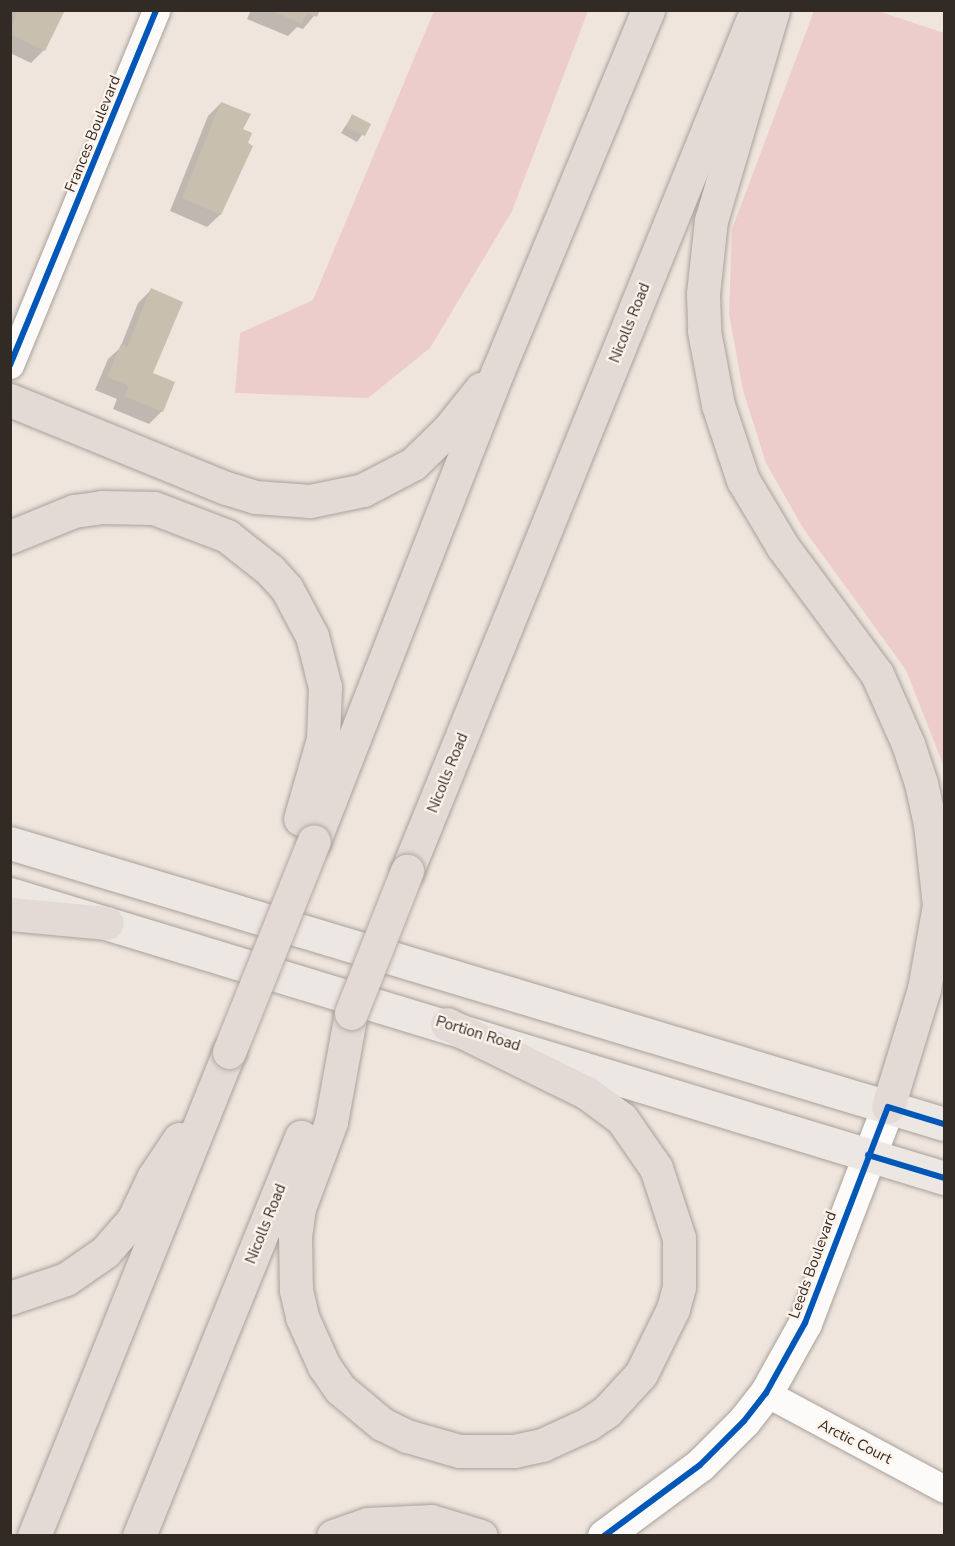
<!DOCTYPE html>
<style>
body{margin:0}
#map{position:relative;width:955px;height:1546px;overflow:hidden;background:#efe5dd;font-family:"Nunito Sans",sans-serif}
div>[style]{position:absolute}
.green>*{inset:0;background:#edcdcb}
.shadow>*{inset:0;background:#0003}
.building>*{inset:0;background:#c9bfae}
.roads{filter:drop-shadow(0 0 2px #a8a19a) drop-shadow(0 0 2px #a8a19a)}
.street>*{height:27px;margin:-13.5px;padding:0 13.5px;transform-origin:13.5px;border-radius:13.5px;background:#fdfbfa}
.secondary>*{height:33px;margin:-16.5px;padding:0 16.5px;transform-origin:16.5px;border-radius:16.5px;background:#fdfbfa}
.primary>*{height:33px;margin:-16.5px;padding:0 16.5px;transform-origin:16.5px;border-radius:16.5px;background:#ede7e4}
.highway>*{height:33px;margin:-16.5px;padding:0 16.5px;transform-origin:16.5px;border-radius:16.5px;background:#e3d9d5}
.bridges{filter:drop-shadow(0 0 2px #b5a7a0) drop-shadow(0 0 2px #b5a7a0)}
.highway-bridge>*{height:33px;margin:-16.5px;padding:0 16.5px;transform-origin:16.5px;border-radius:16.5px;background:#e3d9d5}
.cycleway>*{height:6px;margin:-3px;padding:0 3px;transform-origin:3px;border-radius:3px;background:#0057b8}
span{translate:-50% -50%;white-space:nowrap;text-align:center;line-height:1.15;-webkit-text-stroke:4.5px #fef3ea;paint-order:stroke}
.street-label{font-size:15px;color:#312a25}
.frame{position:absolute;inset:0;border:12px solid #312a25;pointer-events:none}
</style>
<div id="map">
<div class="green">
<div style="clip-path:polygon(434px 11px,588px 11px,512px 211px,430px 348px,368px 398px,235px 393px,240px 333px,313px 300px)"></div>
<div style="clip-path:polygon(814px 11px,878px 11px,944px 33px,944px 767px,906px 670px,803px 528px,766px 463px,743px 390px,729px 314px,732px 229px)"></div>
</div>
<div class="shadow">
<div style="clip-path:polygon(11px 10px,63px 10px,44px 50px,31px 63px,10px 53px)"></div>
<div style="clip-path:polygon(251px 10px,319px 10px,303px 29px,297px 27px,288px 36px,247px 19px)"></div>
<div style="clip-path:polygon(221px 103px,251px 147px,220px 215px,207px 227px,170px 211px,208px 116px)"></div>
<div style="clip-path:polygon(352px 116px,369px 125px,357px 142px,341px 133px)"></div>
<div style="clip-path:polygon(151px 290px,151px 374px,162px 411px,149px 424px,113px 409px,117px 399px,95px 390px,108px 359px,120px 348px,138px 303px)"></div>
</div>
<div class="building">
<div style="clip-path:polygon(17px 10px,65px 10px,45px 51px,10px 34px)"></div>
<div style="clip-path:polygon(270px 10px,320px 10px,317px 17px,307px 13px,302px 24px)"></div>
<div style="clip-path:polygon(221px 102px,251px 114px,243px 129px,252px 133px,248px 143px,253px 146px,221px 215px,182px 198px)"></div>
<div style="clip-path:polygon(352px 114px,371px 124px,365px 136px,346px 127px)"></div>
<div style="clip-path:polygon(151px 288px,183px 302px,153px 373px,175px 382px,163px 412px,124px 396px,129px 386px,107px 377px,121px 344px,127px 347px)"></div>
</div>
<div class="roads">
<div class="street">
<div style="left:10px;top:365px;width:384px;rotate:-67.6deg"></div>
<div style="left:766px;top:1393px;width:202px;rotate:28.3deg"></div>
</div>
<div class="secondary">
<div style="left:604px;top:1536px;width:119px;rotate:-36.5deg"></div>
<div style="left:700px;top:1465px;width:62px;rotate:-45deg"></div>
<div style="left:744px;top:1421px;width:36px;rotate:-52deg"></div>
<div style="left:766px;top:1393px;width:80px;rotate:-60.9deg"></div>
<div style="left:805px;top:1323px;width:231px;rotate:-69deg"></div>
</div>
<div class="primary">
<div style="left:10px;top:843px;width:975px;rotate:16.74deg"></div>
<div style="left:10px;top:894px;width:976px;rotate:16.91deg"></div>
</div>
<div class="highway">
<div style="left:773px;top:10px;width:219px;rotate:106.4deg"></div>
<div style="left:711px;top:220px;width:74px;rotate:96.2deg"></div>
<div style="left:703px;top:294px;width:37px;rotate:88deg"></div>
<div style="left:704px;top:331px;width:75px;rotate:79.3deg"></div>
<div style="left:718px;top:405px;width:79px;rotate:71.6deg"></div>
<div style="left:743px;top:480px;width:78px;rotate:59.2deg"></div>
<div style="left:783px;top:547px;width:158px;rotate:53.5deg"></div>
<div style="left:877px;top:674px;width:77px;rotate:66.1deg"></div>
<div style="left:908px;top:744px;width:41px;rotate:71.6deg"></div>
<div style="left:921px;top:783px;width:42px;rotate:77.6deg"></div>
<div style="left:930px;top:824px;width:81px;rotate:83.7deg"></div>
<div style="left:939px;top:905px;width:85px;rotate:100.1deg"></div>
<div style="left:924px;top:989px;width:123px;rotate:107deg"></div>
<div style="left:10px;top:400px;width:233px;rotate:22.2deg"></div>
<div style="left:226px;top:488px;width:30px;rotate:17deg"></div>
<div style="left:255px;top:497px;width:55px;rotate:4.2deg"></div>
<div style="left:310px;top:501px;width:54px;rotate:-11.7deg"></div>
<div style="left:363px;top:490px;width:56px;rotate:-27.5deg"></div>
<div style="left:413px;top:464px;width:49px;rotate:-44.2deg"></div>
<div style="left:448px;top:430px;width:53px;rotate:-51.2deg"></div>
<div style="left:10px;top:537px;width:69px;rotate:-22.1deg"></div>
<div style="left:74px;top:511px;width:27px;rotate:-8deg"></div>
<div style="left:101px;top:507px;width:53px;rotate:1.1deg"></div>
<div style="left:154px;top:508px;width:78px;rotate:21deg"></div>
<div style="left:227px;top:536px;width:55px;rotate:38.3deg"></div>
<div style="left:270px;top:570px;width:25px;rotate:48deg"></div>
<div style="left:287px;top:589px;width:53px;rotate:62deg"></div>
<div style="left:312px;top:636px;width:53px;rotate:75.7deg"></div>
<div style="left:325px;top:687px;width:52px;rotate:92.2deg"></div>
<div style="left:323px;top:739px;width:83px;rotate:106deg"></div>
<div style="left:314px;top:841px;width:503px;rotate:-68.64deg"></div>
<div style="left:497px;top:373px;width:393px;rotate:-67.4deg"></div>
<div style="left:407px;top:871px;width:917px;rotate:-67.91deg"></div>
<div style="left:10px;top:914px;width:97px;rotate:5.3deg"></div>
<div style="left:351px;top:1013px;width:111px;rotate:100.4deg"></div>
<div style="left:331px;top:1122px;width:92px;rotate:110.4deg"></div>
<div style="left:299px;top:1208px;width:27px;rotate:98deg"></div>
<div style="left:295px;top:1235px;width:55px;rotate:89deg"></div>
<div style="left:296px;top:1290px;width:28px;rotate:77deg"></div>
<div style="left:302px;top:1317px;width:54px;rotate:65.8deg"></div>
<div style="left:324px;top:1366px;width:28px;rotate:55deg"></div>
<div style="left:340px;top:1389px;width:55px;rotate:39.8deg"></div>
<div style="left:382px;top:1424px;width:28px;rotate:26deg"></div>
<div style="left:407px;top:1436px;width:54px;rotate:16.1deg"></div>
<div style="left:459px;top:1451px;width:55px"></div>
<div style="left:514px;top:1451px;width:29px;rotate:-12deg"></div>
<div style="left:542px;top:1445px;width:51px;rotate:-24.5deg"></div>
<div style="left:588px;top:1424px;width:23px;rotate:-34deg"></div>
<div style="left:607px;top:1411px;width:50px;rotate:-47.4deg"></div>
<div style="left:641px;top:1374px;width:72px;rotate:-63.8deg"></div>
<div style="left:673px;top:1309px;width:23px;rotate:-75deg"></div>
<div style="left:679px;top:1287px;width:49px;rotate:-90deg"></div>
<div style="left:679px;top:1238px;width:74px;rotate:-108.2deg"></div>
<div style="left:656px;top:1168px;width:60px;rotate:-124.8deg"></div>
<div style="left:622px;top:1119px;width:44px;rotate:-143.4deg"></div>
<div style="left:587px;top:1093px;width:156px;rotate:-153.8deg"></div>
<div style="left:10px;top:1298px;width:59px;rotate:-18.7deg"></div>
<div style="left:66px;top:1279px;width:47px;rotate:-34.7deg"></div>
<div style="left:105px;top:1252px;width:43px;rotate:-48.8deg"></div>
<div style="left:133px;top:1220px;width:47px;rotate:-64.5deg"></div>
<div style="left:153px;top:1178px;width:47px;rotate:-56.3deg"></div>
<div style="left:34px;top:1536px;width:522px;rotate:-68.06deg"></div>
<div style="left:139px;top:1536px;width:431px;rotate:-67.9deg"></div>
<div style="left:333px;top:1536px;width:37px;rotate:-19deg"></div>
<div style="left:368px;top:1524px;width:63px;rotate:-2.7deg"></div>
<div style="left:431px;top:1521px;width:52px;rotate:16.7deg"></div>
</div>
</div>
<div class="bridges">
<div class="highway-bridge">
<div style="left:351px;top:1013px;width:153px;rotate:-68.5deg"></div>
<div style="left:229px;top:1052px;width:227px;rotate:-68.1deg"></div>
</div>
</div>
<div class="cycleway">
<div style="left:10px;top:365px;width:384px;rotate:-67.6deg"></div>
<div style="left:868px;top:1155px;width:79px;rotate:16.8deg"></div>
<div style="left:604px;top:1536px;width:119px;rotate:-36.5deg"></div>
<div style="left:700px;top:1465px;width:62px;rotate:-45deg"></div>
<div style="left:744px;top:1421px;width:36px;rotate:-52deg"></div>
<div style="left:766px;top:1393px;width:80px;rotate:-60.9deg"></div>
<div style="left:805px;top:1323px;width:231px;rotate:-69deg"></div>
<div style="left:888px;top:1107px;width:59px;rotate:16.9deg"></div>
</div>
<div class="street-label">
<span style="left:93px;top:134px;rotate:-68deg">Frances Boulevard</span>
<span style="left:630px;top:323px;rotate:-68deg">Nicolls Road</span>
<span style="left:448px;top:773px;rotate:-68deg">Nicolls Road</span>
<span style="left:478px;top:1034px;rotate:17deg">Portion Road</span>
<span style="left:266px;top:1224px;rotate:-68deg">Nicolls Road</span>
<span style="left:813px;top:1265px;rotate:-70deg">Leeds Boulevard</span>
<span style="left:855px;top:1442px;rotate:27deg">Arctic Court</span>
</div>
<div class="frame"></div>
</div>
